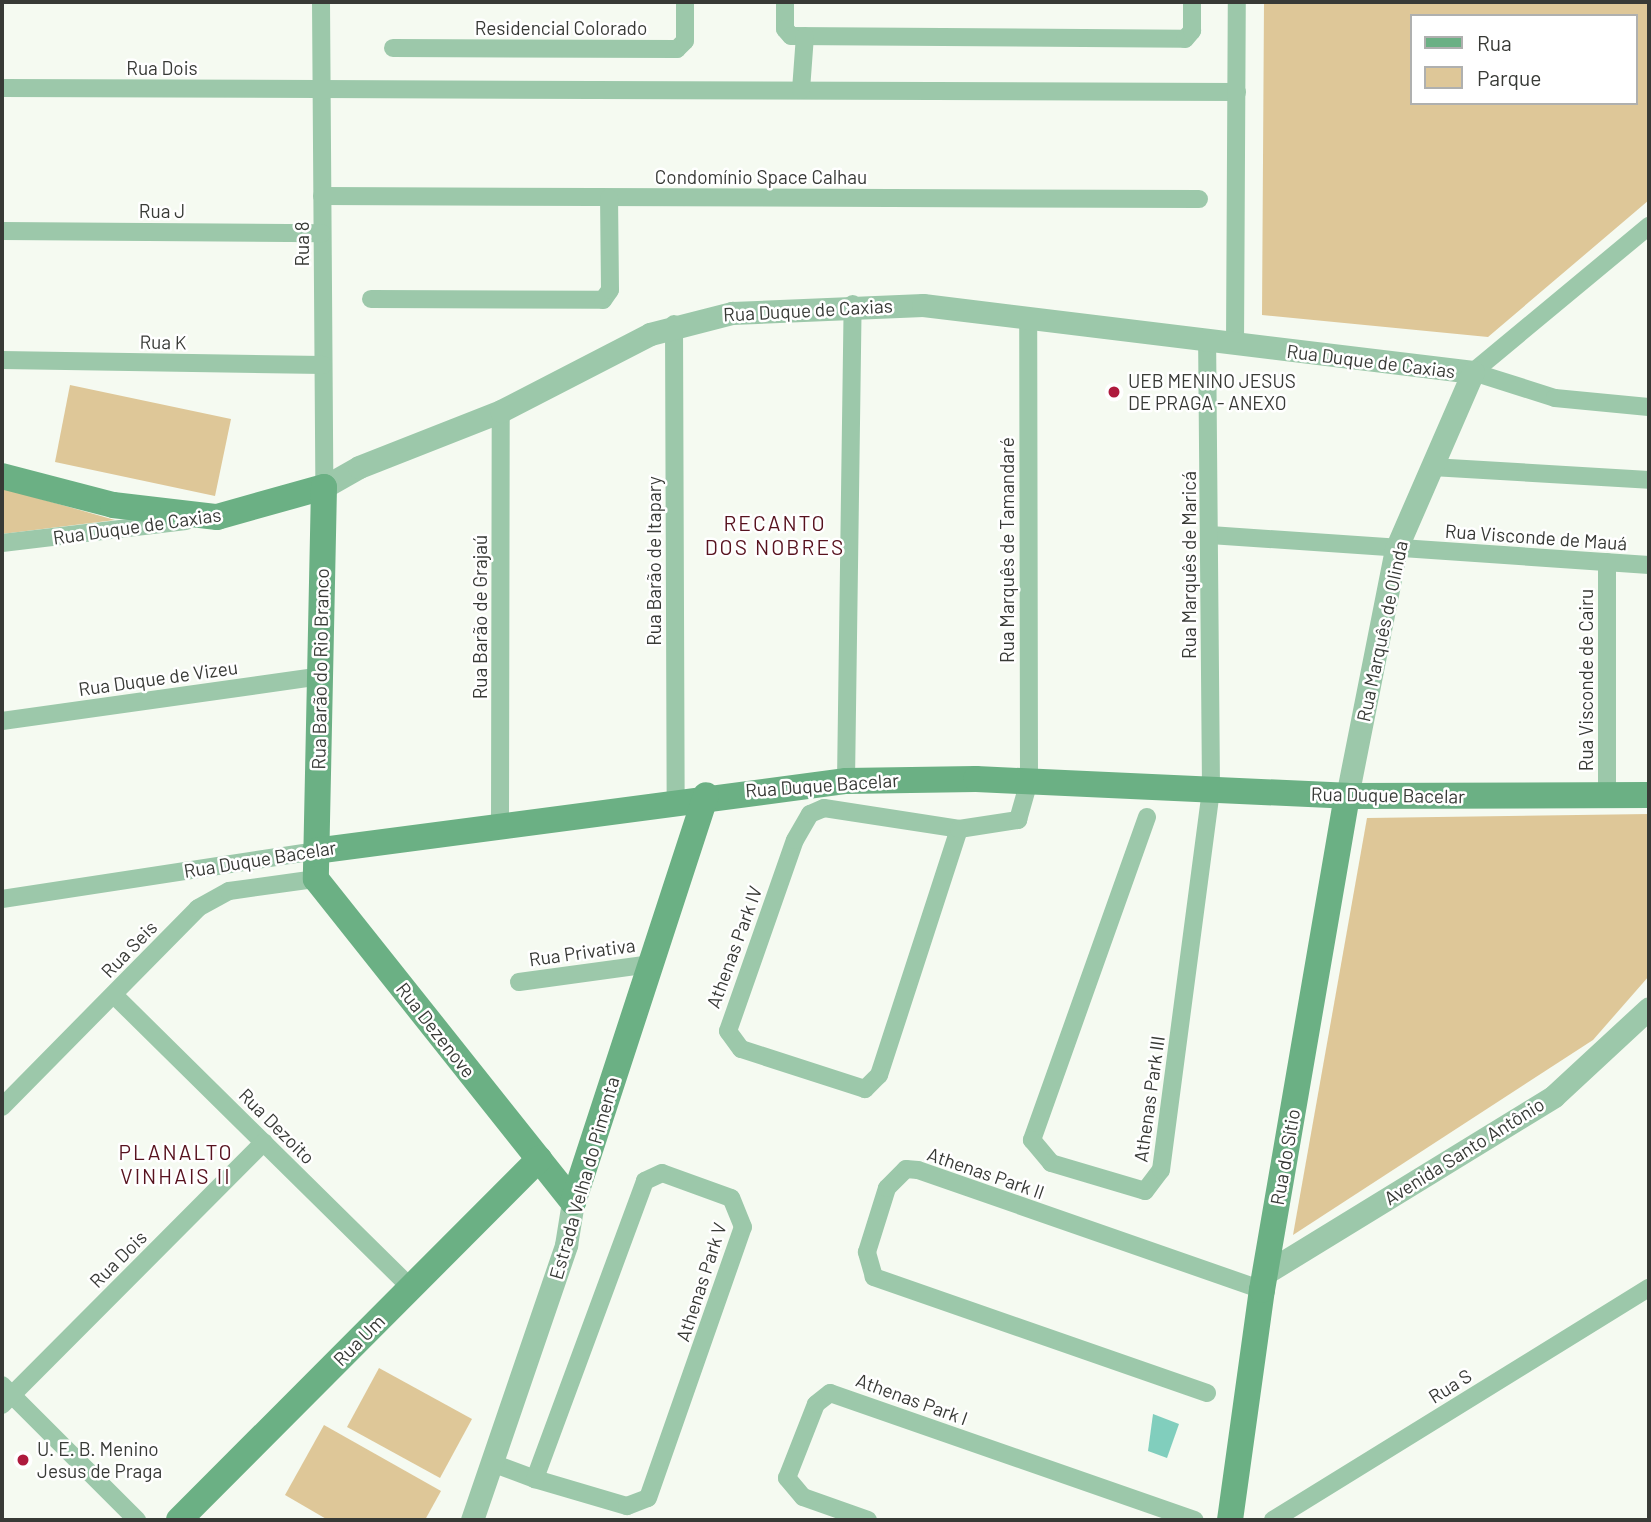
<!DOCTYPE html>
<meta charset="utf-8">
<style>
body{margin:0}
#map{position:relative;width:1651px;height:1522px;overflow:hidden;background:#f5faf1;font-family:Barlow,sans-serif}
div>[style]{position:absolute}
.green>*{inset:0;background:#dec798}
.water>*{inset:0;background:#81cebd}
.minor>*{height:18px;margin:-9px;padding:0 9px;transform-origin:9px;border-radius:9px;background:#9cc8aa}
.tertiary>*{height:23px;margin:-11.5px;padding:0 11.5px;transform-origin:11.5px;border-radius:11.5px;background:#9cc8aa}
.secondary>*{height:26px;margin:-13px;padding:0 13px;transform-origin:13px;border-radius:13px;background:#6bb084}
.dots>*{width:19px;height:19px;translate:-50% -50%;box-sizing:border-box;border:4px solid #fff;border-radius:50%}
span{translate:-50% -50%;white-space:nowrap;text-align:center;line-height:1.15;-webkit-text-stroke:5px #fff;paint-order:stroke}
.street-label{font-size:19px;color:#383a36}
.poi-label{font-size:19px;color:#383a36}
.left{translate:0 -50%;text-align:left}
.neighbourhood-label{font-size:21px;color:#57121e;letter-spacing:2px}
.frame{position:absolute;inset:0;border:4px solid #383a36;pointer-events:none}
.legend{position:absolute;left:1410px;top:14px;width:228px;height:91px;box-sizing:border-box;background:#fff;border:2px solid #afb0af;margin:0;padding:9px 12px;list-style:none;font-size:21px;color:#383a36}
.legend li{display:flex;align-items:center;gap:14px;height:35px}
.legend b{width:35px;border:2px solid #afb0af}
</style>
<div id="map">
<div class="green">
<div style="clip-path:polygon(evenodd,1264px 2px,1649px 2px,1649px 200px,1488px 337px,1262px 315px,1264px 2px,1411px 16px,1635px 16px,1635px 103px,1411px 103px,1411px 16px)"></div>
<div style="clip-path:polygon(70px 385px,231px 419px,215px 496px,55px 462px)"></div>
<div style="clip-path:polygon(2px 488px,115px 520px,2px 534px)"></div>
<div style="clip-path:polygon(1649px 814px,1649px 976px,1593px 1040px,1293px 1235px,1367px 818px)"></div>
<div style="clip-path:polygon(379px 1368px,472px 1419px,440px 1478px,347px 1427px)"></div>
<div style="clip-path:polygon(324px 1425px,441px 1491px,425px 1520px,328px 1520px,285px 1495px)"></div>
</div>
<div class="water">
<div style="clip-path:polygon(1153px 1414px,1179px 1424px,1167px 1458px,1148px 1451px)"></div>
</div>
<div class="minor">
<div style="left:321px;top:2px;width:485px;rotate:89.6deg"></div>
<div style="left:785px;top:2px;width:27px;rotate:90deg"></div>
<div style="left:785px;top:29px;width:9px;rotate:49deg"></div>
<div style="left:791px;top:36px;width:394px;rotate:0.4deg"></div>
<div style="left:1185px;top:39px;width:11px;rotate:-49deg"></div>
<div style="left:1192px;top:31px;width:29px;rotate:-90deg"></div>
<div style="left:393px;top:48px;width:284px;rotate:0.2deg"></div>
<div style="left:677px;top:49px;width:11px;rotate:-45deg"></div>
<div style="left:685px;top:41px;width:39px;rotate:-90deg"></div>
<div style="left:2px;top:88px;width:1235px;rotate:0.19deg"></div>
<div style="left:801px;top:90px;width:54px;rotate:-85.8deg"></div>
<div style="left:322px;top:196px;width:877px;rotate:0.2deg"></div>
<div style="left:2px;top:231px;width:320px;rotate:0.4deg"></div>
<div style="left:371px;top:299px;width:232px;rotate:0.2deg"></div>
<div style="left:603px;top:300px;width:12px;rotate:-55deg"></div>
<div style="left:610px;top:290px;width:92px;rotate:-90.6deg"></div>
<div style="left:674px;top:324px;width:475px;rotate:89.8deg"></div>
<div style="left:1235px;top:345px;width:343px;rotate:-89.7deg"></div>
<div style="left:2px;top:360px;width:321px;rotate:0.9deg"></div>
<div style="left:1473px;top:372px;width:229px;rotate:-39.7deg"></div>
<div style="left:1473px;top:372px;width:86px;rotate:17.6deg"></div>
<div style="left:1555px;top:398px;width:94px;rotate:5.5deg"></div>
<div style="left:1432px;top:467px;width:217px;rotate:3.4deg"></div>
<div style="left:1210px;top:535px;width:440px;rotate:3.9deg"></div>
<div style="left:2px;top:543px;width:185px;rotate:-6.8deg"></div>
<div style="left:1607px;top:562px;width:236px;rotate:90deg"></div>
<div style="left:2px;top:721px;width:322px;rotate:-8deg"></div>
<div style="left:846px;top:781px;width:477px;rotate:-89.2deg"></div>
<div style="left:824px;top:808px;width:137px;rotate:8.8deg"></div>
<div style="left:959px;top:829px;width:259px;rotate:108deg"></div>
<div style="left:879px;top:1075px;width:20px;rotate:135deg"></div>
<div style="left:865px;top:1089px;width:130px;rotate:-162.1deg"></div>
<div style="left:741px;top:1049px;width:22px;rotate:-126deg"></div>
<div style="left:728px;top:1031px;width:202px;rotate:-70.7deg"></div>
<div style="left:795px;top:840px;width:30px;rotate:-60deg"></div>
<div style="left:810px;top:814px;width:15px;rotate:-23deg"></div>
<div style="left:1147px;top:817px;width:343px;rotate:109.6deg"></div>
<div style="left:1032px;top:1140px;width:30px;rotate:50deg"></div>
<div style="left:1051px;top:1163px;width:98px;rotate:16.6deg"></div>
<div style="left:1145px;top:1191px;width:26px;rotate:-53deg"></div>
<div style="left:1161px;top:1170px;width:385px;rotate:-82.5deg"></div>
<div style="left:1211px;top:788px;width:447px;rotate:-90.5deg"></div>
<div style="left:500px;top:824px;width:413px;rotate:-89.9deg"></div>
<div style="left:959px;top:829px;width:60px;rotate:-8.7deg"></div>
<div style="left:1018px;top:820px;width:41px;rotate:-74.2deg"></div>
<div style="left:1029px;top:781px;width:462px;rotate:-90.1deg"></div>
<div style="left:2px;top:899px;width:317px;rotate:-8.7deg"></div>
<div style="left:519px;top:982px;width:132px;rotate:-7.8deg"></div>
<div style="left:114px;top:995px;width:417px;rotate:44.6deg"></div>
<div style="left:2px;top:1107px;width:279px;rotate:-45.4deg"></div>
<div style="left:198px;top:908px;width:35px;rotate:-29deg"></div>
<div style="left:229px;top:891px;width:88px;rotate:-7.9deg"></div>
<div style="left:2px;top:1385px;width:191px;rotate:45deg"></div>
<div style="left:1207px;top:1393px;width:353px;rotate:-160.8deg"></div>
<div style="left:874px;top:1277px;width:26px;rotate:-106deg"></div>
<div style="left:867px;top:1252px;width:67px;rotate:-72.6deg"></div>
<div style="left:887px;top:1188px;width:27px;rotate:-45deg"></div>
<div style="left:906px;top:1169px;width:12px;rotate:5deg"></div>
<div style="left:918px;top:1170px;width:364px;rotate:19.2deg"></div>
<div style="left:2px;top:1405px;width:371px;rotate:-45.1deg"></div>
<div style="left:492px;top:1463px;width:46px;rotate:20.4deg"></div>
<div style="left:535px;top:1479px;width:96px;rotate:16.4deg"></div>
<div style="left:627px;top:1506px;width:22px;rotate:-21deg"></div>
<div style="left:648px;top:1498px;width:287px;rotate:-70.7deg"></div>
<div style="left:743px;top:1227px;width:31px;rotate:-112deg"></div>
<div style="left:731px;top:1198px;width:73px;rotate:-160.1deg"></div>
<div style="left:662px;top:1173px;width:19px;rotate:155deg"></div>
<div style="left:645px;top:1181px;width:318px;rotate:110.3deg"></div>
<div style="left:868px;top:1520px;width:69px;rotate:-160.5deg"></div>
<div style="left:803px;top:1497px;width:25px;rotate:-130deg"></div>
<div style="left:787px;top:1478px;width:79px;rotate:-68.6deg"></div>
<div style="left:816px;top:1404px;width:18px;rotate:-38deg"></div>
<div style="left:830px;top:1393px;width:386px;rotate:19.2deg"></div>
<div style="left:1273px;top:1520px;width:442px;rotate:-31.7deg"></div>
</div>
<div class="tertiary">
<div style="left:324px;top:487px;width:40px;rotate:-29.7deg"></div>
<div style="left:359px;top:467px;width:153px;rotate:-21.5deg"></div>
<div style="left:501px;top:411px;width:168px;rotate:-27.3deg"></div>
<div style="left:650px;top:334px;width:85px;rotate:-14.4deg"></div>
<div style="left:732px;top:313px;width:191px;rotate:-2.4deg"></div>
<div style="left:923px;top:305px;width:554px;rotate:6.95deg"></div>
<div style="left:1473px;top:372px;width:193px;rotate:113.5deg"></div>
<div style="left:1396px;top:549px;width:252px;rotate:101.2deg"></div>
<div style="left:1264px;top:1274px;width:340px;rotate:-31.5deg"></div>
<div style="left:1554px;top:1096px;width:129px;rotate:-42.8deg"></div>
<div style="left:472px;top:1520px;width:291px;rotate:-71.1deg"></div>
<div style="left:566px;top:1245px;width:44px;rotate:-80.8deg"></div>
</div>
<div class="secondary">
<div style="left:2px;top:476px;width:115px;rotate:14.6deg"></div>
<div style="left:113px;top:505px;width:105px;rotate:6.6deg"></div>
<div style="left:217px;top:517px;width:111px;rotate:-15.7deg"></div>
<div style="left:324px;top:487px;width:392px;rotate:91.2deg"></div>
<div style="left:316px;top:879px;width:413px;rotate:51.5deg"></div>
<div style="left:315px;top:851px;width:536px;rotate:-7.51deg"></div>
<div style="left:846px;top:781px;width:130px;rotate:-0.9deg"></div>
<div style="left:976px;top:779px;width:371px;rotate:2.6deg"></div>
<div style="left:1347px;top:796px;width:302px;rotate:-0.2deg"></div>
<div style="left:573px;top:1202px;width:428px;rotate:-71.9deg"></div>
<div style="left:179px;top:1520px;width:510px;rotate:-45.08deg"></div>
<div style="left:1230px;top:1520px;width:232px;rotate:-82.1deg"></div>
<div style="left:1262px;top:1290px;width:501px;rotate:-80.24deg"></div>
</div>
<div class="dots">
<div style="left:1114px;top:392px;background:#ae1a3d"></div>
<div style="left:23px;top:1460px;background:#ae1a3d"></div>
</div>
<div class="street-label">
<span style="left:561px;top:28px">Residencial Colorado</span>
<span style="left:162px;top:68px">Rua Dois</span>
<span style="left:761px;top:177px">Condomínio Space Calhau</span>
<span style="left:162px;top:211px">Rua J</span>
<span style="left:302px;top:244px;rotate:-90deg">Rua 8</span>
<span style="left:808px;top:310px;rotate:-3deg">Rua Duque de Caxias</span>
<span style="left:163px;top:342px;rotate:1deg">Rua K</span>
<span style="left:1371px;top:361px;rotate:7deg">Rua Duque de Caxias</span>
<span style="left:137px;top:526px;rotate:-8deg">Rua Duque de Caxias</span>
<span style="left:1536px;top:537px;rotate:4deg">Rua Visconde de Mauá</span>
<span style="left:1007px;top:550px;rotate:-90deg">Rua Marquês de Tamandaré</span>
<span style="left:654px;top:561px;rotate:-90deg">Rua Barão de Itapary</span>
<span style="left:1189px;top:565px;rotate:-90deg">Rua Marquês de Maricá</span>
<span style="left:480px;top:617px;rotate:-90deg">Rua Barão de Grajaú</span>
<span style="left:1382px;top:631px;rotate:-78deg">Rua Marquês de Olinda</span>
<span style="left:320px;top:669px;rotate:-89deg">Rua Barão do Rio Branco</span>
<span style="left:158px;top:678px;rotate:-8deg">Rua Duque de Vizeu</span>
<span style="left:1586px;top:680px;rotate:-90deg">Rua Visconde de Cairu</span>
<span style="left:822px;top:785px;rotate:-4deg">Rua Duque Bacelar</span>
<span style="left:1388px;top:795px;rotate:1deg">Rua Duque Bacelar</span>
<span style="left:260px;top:859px;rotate:-9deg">Rua Duque Bacelar</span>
<span style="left:734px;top:947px;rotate:-70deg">Athenas Park IV</span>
<span style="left:129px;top:949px;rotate:-46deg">Rua Seis</span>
<span style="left:582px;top:952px;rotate:-8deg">Rua Privativa</span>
<span style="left:436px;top:1030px;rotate:52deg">Rua Dezenove</span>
<span style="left:1149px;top:1099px;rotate:-82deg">Athenas Park III</span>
<span style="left:277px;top:1126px;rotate:45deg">Rua Dezoito</span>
<span style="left:1464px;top:1151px;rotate:-32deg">Avenida Santo Antônio</span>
<span style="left:1285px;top:1157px;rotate:-80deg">Rua do Sítio</span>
<span style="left:986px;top:1173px;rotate:19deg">Athenas Park II</span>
<span style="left:584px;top:1178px;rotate:-74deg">Estrada Velha do Pimenta</span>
<span style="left:118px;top:1259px;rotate:-45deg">Rua Dois</span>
<span style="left:701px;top:1282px;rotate:-72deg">Athenas Park V</span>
<span style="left:359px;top:1340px;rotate:-45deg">Rua Um</span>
<span style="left:1450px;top:1386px;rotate:-32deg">Rua S</span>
<span style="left:912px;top:1399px;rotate:20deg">Athenas Park I</span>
</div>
<div class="poi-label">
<span class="left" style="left:1128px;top:392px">UEB MENINO JESUS<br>DE PRAGA - ANEXO</span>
<span class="left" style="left:37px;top:1460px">U. E. B. Menino<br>Jesus de Praga</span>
</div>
<div class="neighbourhood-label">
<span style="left:775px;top:535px">RECANTO<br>DOS NOBRES</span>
<span style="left:176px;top:1164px">PLANALTO<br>VINHAIS II</span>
</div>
<div class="frame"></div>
<ul class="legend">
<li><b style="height:9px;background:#6bb084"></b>Rua</li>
<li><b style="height:19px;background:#dec798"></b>Parque</li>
</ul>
</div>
